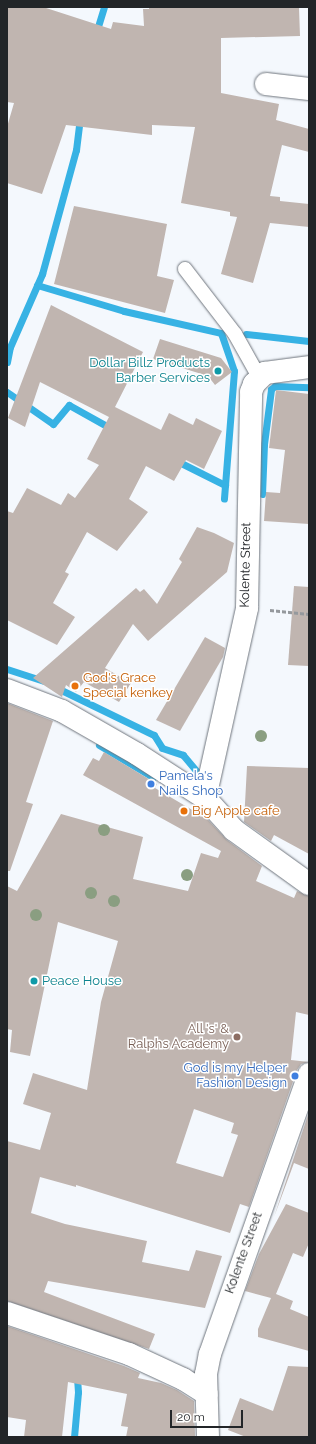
<!DOCTYPE html>
<style>
body{margin:0}
#map{position:relative;width:316px;height:1444px;overflow:hidden;background:#f4f8fd;font-family:Raleway,sans-serif}
div>[style]{position:absolute}
.stream>*{height:7px;margin:-3.5px;padding:0 3.5px;transform-origin:3.5px;border-radius:3.5px;background:#37b2e4}
.building>*{inset:0;background:#c0b5b0}
.path>*{height:2.5px;margin-top:-1.25px;transform-origin:0;background:repeating-linear-gradient(90deg,#95999d 0 4px,transparent 0 6px)}
.roads{filter:drop-shadow(0 0 1px #6f757d) drop-shadow(0 0 1px #6f757d)}
.service>*{height:14px;margin:-7px;padding:0 7px;transform-origin:7px;border-radius:7px;background:#fff}
.minor>*{height:22px;margin:-11px;padding:0 11px;transform-origin:11px;border-radius:11px;background:#fff}
.trees>*{width:12px;height:12px;margin:-6px;border-radius:50%;background:#8a9e81}
.dots>*{width:11px;height:11px;translate:-50% -50%;box-sizing:border-box;border:2px solid #fff;border-radius:50%}
span{translate:-50% -50%;white-space:nowrap;text-align:center;line-height:1.15;-webkit-text-stroke:3px #fff;paint-order:stroke}
.culture-label{font-size:13px;color:#0d838f}
.right{translate:-100% -50%;text-align:right}
.left{translate:0 -50%;text-align:left}
.street-label{font-size:13px;color:#222528}
.food-label{font-size:13px;color:#c56008}
.shop-label{font-size:13px;color:#366cbe}
.education-label{font-size:13px;color:#785e54}
.frame{position:absolute;inset:0;border:8px solid #222528;pointer-events:none}
.scale{position:absolute;left:170px;top:1410px;width:73px;height:18px;box-sizing:border-box;border:2px solid #222528;border-top:0;padding-left:5px;font-size:12px;line-height:14px;white-space:nowrap;color:#222528;-webkit-text-stroke:3px #fff;paint-order:stroke}
</style>
<div id="map">
<div class="stream">
<div style="left:96px;top:33px;width:27px;rotate:-73deg"></div>
<div style="left:37px;top:285px;width:91px;rotate:16.6deg"></div>
<div style="left:124px;top:311px;width:99px;rotate:12.8deg"></div>
<div style="left:221px;top:333px;width:40px;rotate:71.1deg"></div>
<div style="left:234px;top:371px;width:128px;rotate:94.5deg"></div>
<div style="left:246px;top:334px;width:63px;rotate:6.3deg"></div>
<div style="left:7px;top:362px;width:15px;rotate:-79deg"></div>
<div style="left:10px;top:347px;width:80px;rotate:-66.3deg"></div>
<div style="left:42px;top:274px;width:129px;rotate:-74.7deg"></div>
<div style="left:76px;top:150px;width:32px;rotate:-83deg"></div>
<div style="left:7px;top:392px;width:56px;rotate:34.8deg"></div>
<div style="left:53px;top:424px;width:25px;rotate:-50deg"></div>
<div style="left:69px;top:405px;width:49px;rotate:29.2deg"></div>
<div style="left:175px;top:460px;width:56px;rotate:26.6deg"></div>
<div style="left:262px;top:494px;width:50px;rotate:-87.7deg"></div>
<div style="left:264px;top:444px;width:55px;rotate:-82.7deg"></div>
<div style="left:271px;top:389px;width:5px;rotate:-37deg"></div>
<div style="left:275px;top:386px;width:34px;rotate:2deg"></div>
<div style="left:7px;top:669px;width:38px;rotate:18deg"></div>
<div style="left:55px;top:687px;width:110px;rotate:25.9deg"></div>
<div style="left:154px;top:735px;width:15px;rotate:58deg"></div>
<div style="left:162px;top:748px;width:22px;rotate:18deg"></div>
<div style="left:183px;top:755px;width:33px;rotate:50deg"></div>
<div style="left:99px;top:745px;width:63px;rotate:30.7deg"></div>
<div style="left:74px;top:1437px;width:45px;rotate:-84.9deg"></div>
<div style="left:78px;top:1392px;width:16px;rotate:-94deg"></div>
</div>
<div class="building">
<div style="clip-path:polygon(7px 7px,43px 7px,111px 29px,113px 22px,144px 26px,143px 9px,149px 9px,149px 7px,299px 7px,300px 36px,221px 38px,221px 93px,279px 104px,276px 120px,309px 129px,309px 152px,282px 145px,270px 196px,280px 197px,280px 201px,309px 204px,309px 227px,270px 223px,253px 283px,221px 274px,237px 217px,230px 216px,230px 212px,181px 203px,195px 127px,152px 125px,152px 135px,66px 125px,42px 194px,7px 183px,7px 127px,14px 103px,7px 102px)"></div>
<div style="clip-path:polygon(74px 206px,167px 224px,157px 276px,174px 280px,165px 313px,54px 284px)"></div>
<div style="clip-path:polygon(51px 305px,143px 352px,115px 407px,161px 430px,169px 413px,193px 425px,196px 418px,222px 431px,204px 469px,186px 460px,174px 481px,146px 466px,129px 499px,148px 512px,117px 551px,87px 532px,65px 572px,69px 574px,53px 603px,75px 617px,57px 645px,7px 620px,7px 511px,13px 513px,27px 488px,61px 505px,68px 493px,75px 498px,99px 465px,87px 459px,109px 417px,40px 382px,25px 427px,8px 418px)"></div>
<div style="clip-path:polygon(160px 339px,221px 358px,232px 372px,215px 385px,208px 376px,153px 359px)"></div>
<div style="clip-path:polygon(276px 390px,309px 394px,309px 524px,264px 521px,266px 492px,280px 493px,285px 450px,269px 448px)"></div>
<div style="clip-path:polygon(197px 527px,214px 533px,234px 543px,227px 572px,148px 641px,133px 624px,105px 668px,131px 683px,119px 702px,84px 682px,76px 692px,66px 685px,62px 697px,33px 678px,136px 588px,140px 592px,144px 589px,157px 604px,182px 562px,179px 559px)"></div>
<div style="clip-path:polygon(294px 586px,309px 587px,309px 666px,288px 665px)"></div>
<div style="clip-path:polygon(205px 637px,225px 648px,223px 657px,180px 731px,156px 720px)"></div>
<div style="clip-path:polygon(7px 703px,53px 721px,26px 802px,33px 804px,10px 871px,7px 871px)"></div>
<div style="clip-path:polygon(evenodd,104px 752px,157px 784px,155px 788px,194px 811px,197px 808px,227px 840px,262px 866px,256px 881px,294px 898px,297px 891px,309px 896px,309px 1015px,296px 1012px,291px 1060px,309px 1062px,301px 1064px,297px 1070px,249px 1207px,240px 1204px,230px 1233px,76px 1185px,76px 1187px,40px 1177px,31px 1213px,65px 1224px,147px 1241px,142px 1262px,189px 1271px,196px 1250px,222px 1256px,205px 1308px,48px 1281px,44px 1292px,155px 1334px,149px 1349px,7px 1301px,7px 1141px,40px 1150px,51px 1113px,23px 1104px,33px 1073px,87px 1090px,101px 1002px,118px 941px,58px 922px,30px 1056px,10px 1052px,12px 1030px,7px 1029px,7px 886px,17px 891px,61px 814px,143px 837px,133px 879px,188px 891px,201px 853px,218px 858px,221px 851px,83px 775px,93px 758px,99px 761px,104px 752px,194px 1109px,234px 1123px,231px 1133px,238px 1135px,223px 1177px,176px 1163px,194px 1109px)"></div>
<div style="clip-path:polygon(247px 766px,309px 768px,309px 854px,274px 835px,271px 841px,244px 822px)"></div>
<div style="clip-path:polygon(309px 1112px,309px 1169px,294px 1163px,274px 1217px)"></div>
<div style="clip-path:polygon(286px 1204px,309px 1213px,309px 1243px,303px 1257px,293px 1253px,276px 1294px,293px 1301px,290px 1309px,309px 1317px,309px 1351px,258px 1337px,258px 1329px,271px 1298px,245px 1291px,259px 1254px)"></div>
<div style="clip-path:polygon(7px 1326px,124px 1366px,140px 1373px,138px 1378px,161px 1383px,177px 1390px,194px 1401px,195px 1437px,126px 1437px,128px 1427px,121px 1426px,127px 1394px,68px 1382px,62px 1437px,24px 1437px,26px 1420px,7px 1417px)"></div>
<div style="clip-path:polygon(288px 1366px,309px 1367px,309px 1437px,246px 1437px,228px 1430px,240px 1398px,273px 1411px)"></div>
</div>
<div class="path">
<div style="left:270px;top:610px;width:39px;rotate:6deg"></div>
</div>
<div class="roads">
<div class="service">
<div style="left:185px;top:269px;width:82px;rotate:52.4deg"></div>
<div style="left:235px;top:334px;width:49px;rotate:60.8deg"></div>
</div>
<div class="minor">
<div style="left:266px;top:84px;width:43px;rotate:6.6deg"></div>
<div style="left:7px;top:690px;width:59px;rotate:20.9deg"></div>
<div style="left:62px;top:711px;width:86px;rotate:29.8deg"></div>
<div style="left:137px;top:754px;width:81px;rotate:32.9deg"></div>
<div style="left:205px;top:798px;width:43px;rotate:47.8deg"></div>
<div style="left:234px;top:830px;width:92px;rotate:35.8deg"></div>
<div style="left:205px;top:798px;width:195px;rotate:-77.5deg"></div>
<div style="left:247px;top:608px;width:216px;rotate:-88.9deg"></div>
<div style="left:251px;top:392px;width:9px;rotate:-69deg"></div>
<div style="left:254px;top:384px;width:16px;rotate:-45deg"></div>
<div style="left:265px;top:373px;width:44px;rotate:-7.8deg"></div>
<div style="left:7px;top:1313px;width:129px;rotate:18.6deg"></div>
<div style="left:129px;top:1354px;width:60px;rotate:24.8deg"></div>
<div style="left:183px;top:1379px;width:28px;rotate:32deg"></div>
<div style="left:208px;top:1437px;width:63px;rotate:-91.8deg"></div>
<div style="left:206px;top:1374px;width:20px;rotate:-79deg"></div>
<div style="left:210px;top:1354px;width:297px;rotate:-70.5deg"></div>
</div>
</div>
<div class="trees">
<div style="left:261px;top:736px"></div>
<div style="left:104px;top:830px"></div>
<div style="left:187px;top:875px"></div>
<div style="left:91px;top:893px"></div>
<div style="left:114px;top:901px"></div>
<div style="left:36px;top:915px"></div>
</div>
<div class="dots">
<div style="left:218px;top:371px;background:#0f9aa8"></div>
<div style="left:75px;top:686px;background:#e8710a"></div>
<div style="left:151px;top:784px;background:#3f7fe0"></div>
<div style="left:184px;top:811px;background:#e8710a"></div>
<div style="left:34px;top:981px;background:#0f9aa8"></div>
<div style="left:237px;top:1037px;background:#8d6e63"></div>
<div style="left:295px;top:1076px;background:#3f7fe0"></div>
</div>
<div class="culture-label">
<span class="right" style="left:210px;top:371px">Dollar Billz Products<br>Barber Services</span>
<span class="left" style="left:42px;top:981px">Peace House</span>
</div>
<div class="street-label">
<span style="left:246px;top:565px;rotate:-89deg">Kolente Street</span>
<span style="left:244px;top:1253px;rotate:-70deg">Kolente Street</span>
</div>
<div class="food-label">
<span class="left" style="left:83px;top:686px">God's Grace<br>Special kenkey</span>
<span class="left" style="left:192px;top:811px">Big Apple cafe</span>
</div>
<div class="shop-label">
<span class="left" style="left:159px;top:784px">Pamela's<br>Nails Shop</span>
<span class="right" style="left:287px;top:1076px">God is my Helper<br>Fashion Design</span>
</div>
<div class="education-label">
<span class="right" style="left:229px;top:1037px">All 's' &amp;<br>Ralphs Academy</span>
</div>
<div class="frame"></div>
<div class="scale">20 m</div>
</div>
